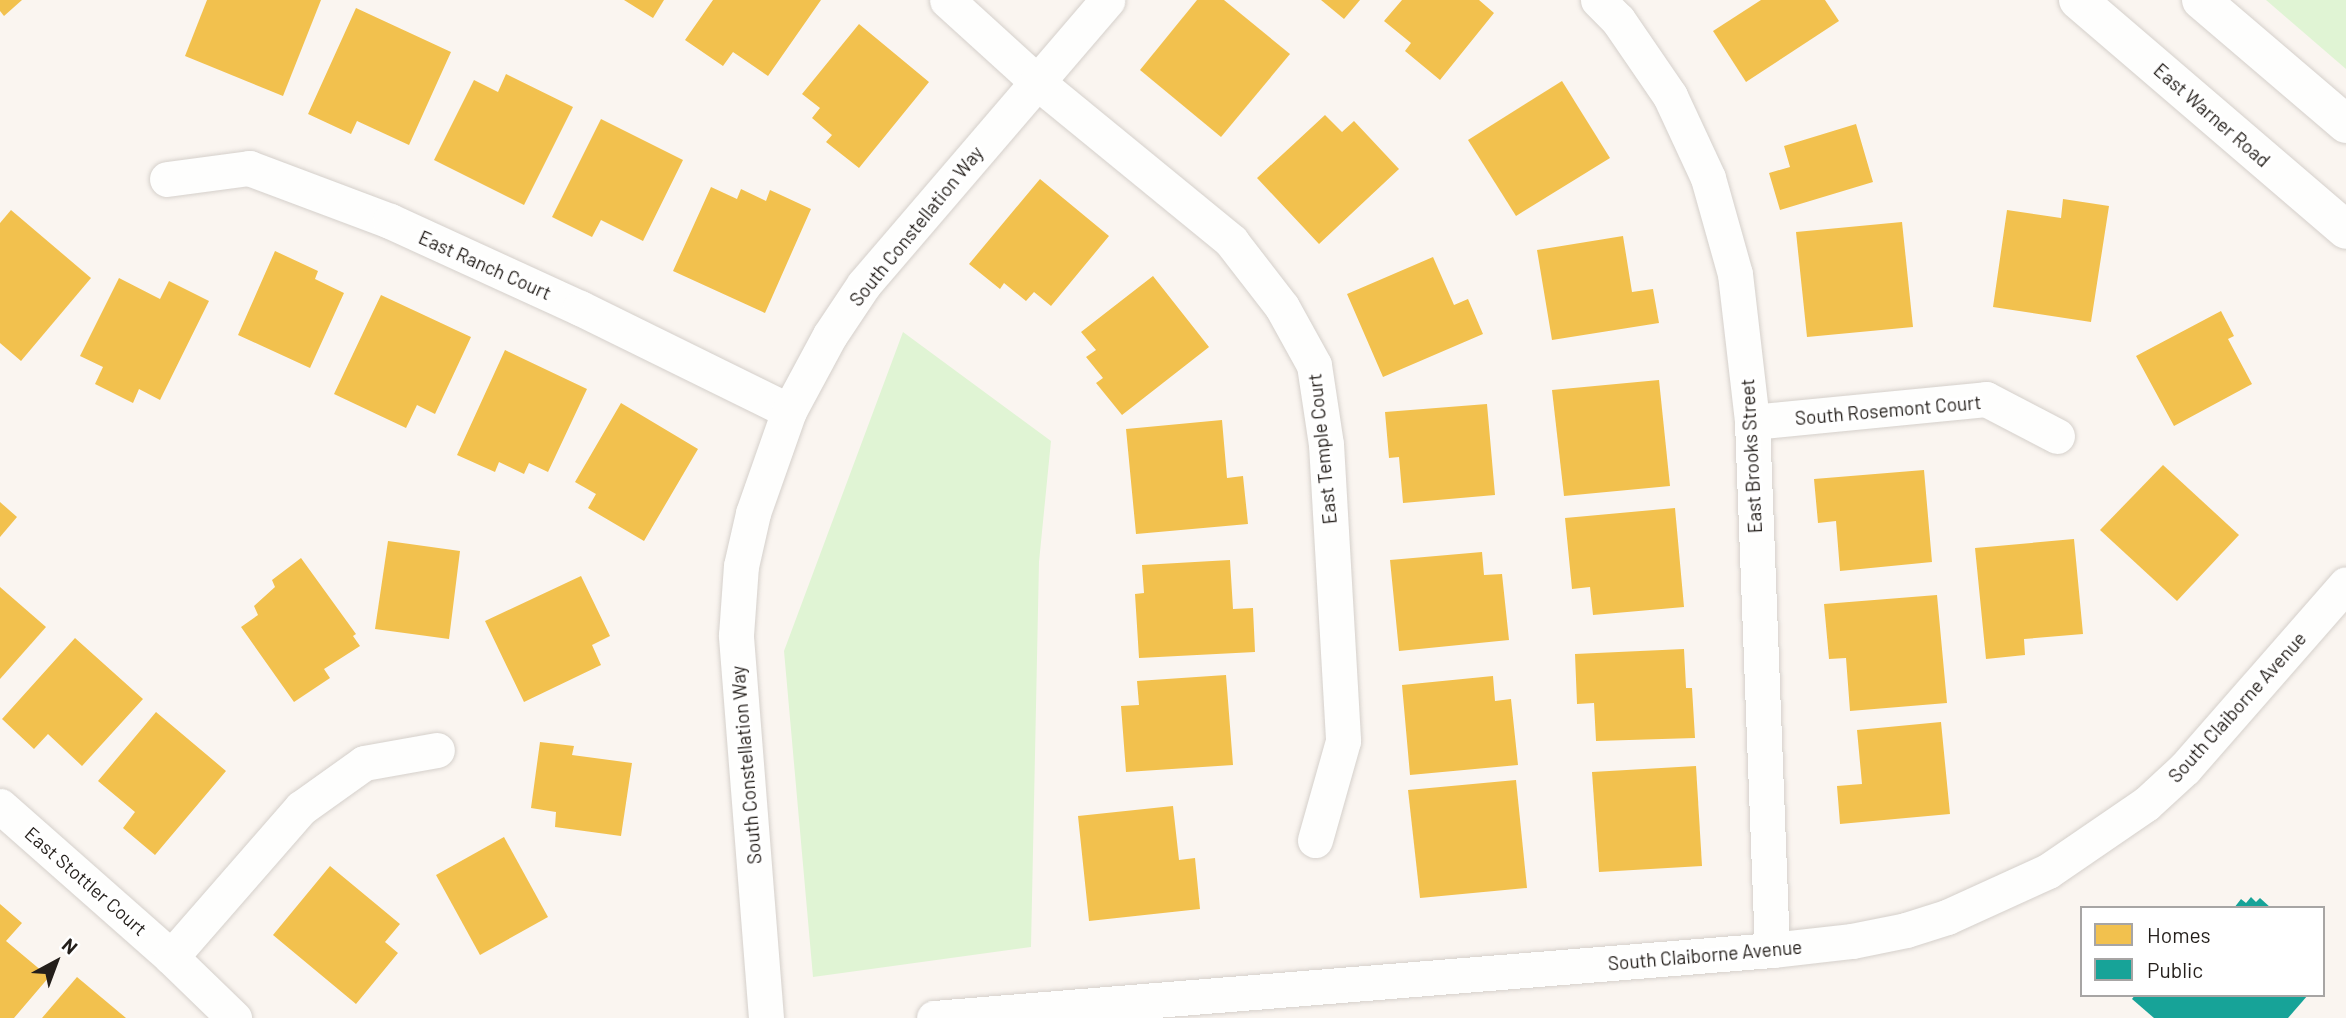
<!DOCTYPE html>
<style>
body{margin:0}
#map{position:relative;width:2346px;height:1018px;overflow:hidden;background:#faf5f0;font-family:Barlow,sans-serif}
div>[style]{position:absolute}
.green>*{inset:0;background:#e0f4d4}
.homes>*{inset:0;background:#f2c14e}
.public>*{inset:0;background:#17a398}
.roads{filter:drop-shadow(0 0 2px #d5d0cb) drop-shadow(0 0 2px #d5d0cb)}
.street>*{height:35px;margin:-17.5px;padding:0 17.5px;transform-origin:17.5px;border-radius:17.5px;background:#fefefd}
.secondary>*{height:38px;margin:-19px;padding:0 19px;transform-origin:19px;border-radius:19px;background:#fefefd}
span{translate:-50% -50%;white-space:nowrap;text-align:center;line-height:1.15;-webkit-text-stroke:7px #fff;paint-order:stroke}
.street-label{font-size:19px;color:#241f1b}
.legend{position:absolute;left:2080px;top:906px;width:245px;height:91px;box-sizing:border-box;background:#fff;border:2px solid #a7a5a4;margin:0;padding:9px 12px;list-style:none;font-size:21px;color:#241f1b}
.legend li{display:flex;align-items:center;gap:14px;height:35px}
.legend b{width:35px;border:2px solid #a7a5a4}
.north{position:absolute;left:21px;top:927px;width:70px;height:70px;-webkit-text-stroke:5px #fff;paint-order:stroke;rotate:41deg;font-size:19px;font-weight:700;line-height:28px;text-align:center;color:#241f1b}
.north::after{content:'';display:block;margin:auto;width:24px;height:32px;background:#241f1b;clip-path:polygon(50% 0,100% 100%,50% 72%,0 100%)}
</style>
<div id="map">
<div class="green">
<div style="clip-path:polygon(2266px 0,2346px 0,2346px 69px)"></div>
<div style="clip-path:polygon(903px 332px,1051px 441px,1039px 562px,1031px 947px,813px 977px,784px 651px)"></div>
</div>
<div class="homes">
<div style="clip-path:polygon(0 0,22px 0,4px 16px,0 11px)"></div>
<div style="clip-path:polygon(207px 0,321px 0,283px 96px,185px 56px)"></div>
<div style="clip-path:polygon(624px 0,664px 0,653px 18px)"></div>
<div style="clip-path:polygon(713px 0,821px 0,768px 76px,733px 52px,723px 66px,685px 40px)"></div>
<div style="clip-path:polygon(1197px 0,1224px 0,1290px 54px,1221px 137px,1140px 70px)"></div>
<div style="clip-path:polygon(1321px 0,1360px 0,1344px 19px)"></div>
<div style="clip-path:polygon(1402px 0,1479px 0,1494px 13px,1440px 80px,1405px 51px,1411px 43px,1384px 21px)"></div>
<div style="clip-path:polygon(1761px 0,1825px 0,1839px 21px,1746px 82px,1713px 31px)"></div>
<div style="clip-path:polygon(356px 8px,451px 52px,409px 145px,357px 121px,351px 134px,308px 114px)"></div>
<div style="clip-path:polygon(859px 24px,929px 82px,859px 168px,826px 142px,832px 135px,812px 118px,820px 108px,802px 94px)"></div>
<div style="clip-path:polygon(506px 74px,573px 107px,524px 205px,434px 160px,474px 80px,498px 92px)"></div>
<div style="clip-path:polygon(1562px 81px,1610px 158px,1516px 216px,1468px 140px)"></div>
<div style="clip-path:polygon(1325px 115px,1342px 132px,1354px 121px,1399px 169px,1319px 244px,1257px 178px)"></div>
<div style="clip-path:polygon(601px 119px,683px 160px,643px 241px,601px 220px,592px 237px,552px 217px)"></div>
<div style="clip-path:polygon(1856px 124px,1873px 182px,1780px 210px,1769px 173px,1790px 167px,1784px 146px)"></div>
<div style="clip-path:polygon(1040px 179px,1109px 236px,1051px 306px,1034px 292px,1026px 301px,1004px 283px,1000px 289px,969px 264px)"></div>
<div style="clip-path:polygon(711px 187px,737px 199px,741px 189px,766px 201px,770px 190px,811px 209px,765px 313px,673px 271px)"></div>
<div style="clip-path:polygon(2063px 199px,2109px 206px,2091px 322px,1993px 307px,2007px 210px,2061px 218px)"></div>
<div style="clip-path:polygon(11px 210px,91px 278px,21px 361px,0 343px,0 223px)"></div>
<div style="clip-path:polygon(1902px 222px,1913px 327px,1807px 337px,1796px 232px)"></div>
<div style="clip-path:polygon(1623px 236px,1632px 292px,1653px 289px,1659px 323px,1552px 340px,1537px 250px)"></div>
<div style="clip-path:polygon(275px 251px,318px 271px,315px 279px,344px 293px,310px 368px,238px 335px)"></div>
<div style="clip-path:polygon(1433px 257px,1454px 305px,1468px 299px,1483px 334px,1383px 377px,1347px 294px)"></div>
<div style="clip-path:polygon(1153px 276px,1209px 347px,1122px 415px,1096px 383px,1103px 378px,1086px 357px,1096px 350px,1081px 332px)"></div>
<div style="clip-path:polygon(119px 278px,160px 299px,169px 281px,209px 301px,160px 400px,139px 389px,133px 403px,95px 384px,103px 367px,80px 356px)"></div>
<div style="clip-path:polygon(381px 295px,471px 337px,435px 414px,417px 405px,406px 428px,334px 394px)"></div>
<div style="clip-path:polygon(2221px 311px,2234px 336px,2228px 339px,2252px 384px,2174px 426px,2136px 356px)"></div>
<div style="clip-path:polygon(505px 350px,587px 389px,548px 472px,529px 463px,524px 474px,499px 462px,495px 472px,457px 455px)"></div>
<div style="clip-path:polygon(1659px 380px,1670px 486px,1564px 496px,1552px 390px)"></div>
<div style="clip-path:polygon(621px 403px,698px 449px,644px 541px,588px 508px,596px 494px,575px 482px)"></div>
<div style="clip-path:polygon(1487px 404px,1495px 495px,1403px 503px,1399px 457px,1389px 458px,1385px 412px)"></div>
<div style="clip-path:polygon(1222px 420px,1227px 478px,1243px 476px,1248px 524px,1136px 534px,1126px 429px)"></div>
<div style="clip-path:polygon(2163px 465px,2239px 535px,2177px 601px,2100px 530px)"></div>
<div style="clip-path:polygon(1924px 470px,1932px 562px,1840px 571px,1836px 521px,1818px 523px,1814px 479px)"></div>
<div style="clip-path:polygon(0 502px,17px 517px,0 537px)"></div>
<div style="clip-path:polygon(1675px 508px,1684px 607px,1593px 615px,1590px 587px,1572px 589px,1565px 518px)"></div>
<div style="clip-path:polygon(2074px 539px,2083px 634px,2024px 639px,2025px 655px,1986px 659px,1975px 548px)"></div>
<div style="clip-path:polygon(388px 541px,460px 551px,449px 639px,375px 629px)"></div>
<div style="clip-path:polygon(1482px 552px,1484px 575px,1502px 574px,1509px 640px,1399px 651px,1390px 560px)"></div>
<div style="clip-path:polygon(301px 558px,356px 634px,353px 636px,360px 646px,324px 669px,330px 678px,294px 702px,241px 627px,258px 615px,254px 606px,275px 587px,272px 580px)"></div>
<div style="clip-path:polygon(1230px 560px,1233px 609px,1253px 608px,1255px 652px,1139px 658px,1135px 594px,1144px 593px,1142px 565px)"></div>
<div style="clip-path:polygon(581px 576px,610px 636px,592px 645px,601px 665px,524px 702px,485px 621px)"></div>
<div style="clip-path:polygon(0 587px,46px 627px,0 679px)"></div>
<div style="clip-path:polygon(1937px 595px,1947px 703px,1850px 711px,1846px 658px,1829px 659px,1824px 604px)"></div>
<div style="clip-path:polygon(75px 638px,143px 699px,82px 766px,48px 734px,34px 749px,2px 719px)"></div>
<div style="clip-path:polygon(1684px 649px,1686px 688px,1692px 688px,1695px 738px,1596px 741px,1594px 703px,1577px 704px,1575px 654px)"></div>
<div style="clip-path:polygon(1226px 675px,1233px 765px,1126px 772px,1121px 706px,1139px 705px,1137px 681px)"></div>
<div style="clip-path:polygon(1493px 676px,1495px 701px,1511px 699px,1518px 765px,1410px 775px,1402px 685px)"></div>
<div style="clip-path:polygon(156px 712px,226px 771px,155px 855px,123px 828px,135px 812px,98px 781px)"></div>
<div style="clip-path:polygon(1941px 722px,1950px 814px,1840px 824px,1837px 786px,1862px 784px,1857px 730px)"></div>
<div style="clip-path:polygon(540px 742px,574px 746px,572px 755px,632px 763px,621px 836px,555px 827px,556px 812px,531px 808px)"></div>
<div style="clip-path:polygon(1696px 766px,1702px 866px,1599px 872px,1592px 772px)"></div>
<div style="clip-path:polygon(1516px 780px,1527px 888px,1420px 898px,1408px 790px)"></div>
<div style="clip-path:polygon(1173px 806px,1179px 860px,1195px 858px,1200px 909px,1089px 921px,1078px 816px)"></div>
<div style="clip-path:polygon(504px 837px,548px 917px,480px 955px,436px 875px)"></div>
<div style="clip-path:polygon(330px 866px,400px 924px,385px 942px,398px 953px,356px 1004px,273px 935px)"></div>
<div style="clip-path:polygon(0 904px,22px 923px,6px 941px,49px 977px,14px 1018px,0 1018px)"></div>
<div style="clip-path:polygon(77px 977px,126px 1018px,42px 1018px)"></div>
</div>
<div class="public">
<div style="clip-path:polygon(2251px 897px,2256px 902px,2260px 898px,2271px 908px,2234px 908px,2241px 899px,2246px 903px)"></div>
<div style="clip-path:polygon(2135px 995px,2308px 995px,2288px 1018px,2154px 1018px,2132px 999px)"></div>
</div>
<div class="roads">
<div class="street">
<div style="left:947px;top:0;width:122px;rotate:42.3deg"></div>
<div style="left:1037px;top:82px;width:251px;rotate:39.3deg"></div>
<div style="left:1231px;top:241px;width:83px;rotate:52.3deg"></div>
<div style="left:1282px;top:307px;width:66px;rotate:61.1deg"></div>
<div style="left:1314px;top:365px;width:80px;rotate:81.4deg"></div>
<div style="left:1326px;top:444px;width:297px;rotate:86.7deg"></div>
<div style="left:1343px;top:741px;width:103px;rotate:105.8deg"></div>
<div style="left:1598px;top:0;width:28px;rotate:45deg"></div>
<div style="left:1618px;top:20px;width:92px;rotate:55.6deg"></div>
<div style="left:1670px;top:96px;width:90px;rotate:65.1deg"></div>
<div style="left:1708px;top:178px;width:100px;rotate:74.3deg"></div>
<div style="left:1735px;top:274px;width:149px;rotate:83.4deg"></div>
<div style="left:1752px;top:422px;width:528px;rotate:87.83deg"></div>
<div style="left:167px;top:179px;width:83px;rotate:-7.6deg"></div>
<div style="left:249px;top:168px;width:151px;rotate:20.6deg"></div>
<div style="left:390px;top:221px;width:209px;rotate:24.6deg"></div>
<div style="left:580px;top:308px;width:233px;rotate:26.2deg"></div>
<div style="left:1752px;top:422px;width:235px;rotate:-5.6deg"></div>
<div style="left:1986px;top:399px;width:80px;rotate:27.5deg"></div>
<div style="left:0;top:806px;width:228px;rotate:41.4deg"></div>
<div style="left:171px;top:957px;width:88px;rotate:44.1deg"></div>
<div style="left:171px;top:957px;width:198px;rotate:-48.9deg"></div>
<div style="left:301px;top:808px;width:77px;rotate:-35.5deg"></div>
<div style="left:364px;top:763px;width:74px;rotate:-10.1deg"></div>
<div style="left:766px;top:1018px;width:384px;rotate:-94.5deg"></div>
<div style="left:736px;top:635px;width:69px;rotate:-85.9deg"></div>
<div style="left:741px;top:566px;width:54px;rotate:-77.2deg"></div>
<div style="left:753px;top:513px;width:108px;rotate:-70.6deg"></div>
<div style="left:789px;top:411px;width:86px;rotate:-61.7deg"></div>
<div style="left:830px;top:335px;width:61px;rotate:-56.3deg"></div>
<div style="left:864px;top:284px;width:374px;rotate:-49.4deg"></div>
<div style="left:934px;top:1018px;width:841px;rotate:-4.64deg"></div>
<div style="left:1772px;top:950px;width:81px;rotate:-6.4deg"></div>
<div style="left:1852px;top:941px;width:55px;rotate:-11.5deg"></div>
<div style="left:1906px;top:930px;width:43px;rotate:-17.6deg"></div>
<div style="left:1947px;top:917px;width:111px;rotate:-24.5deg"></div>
<div style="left:2048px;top:871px;width:119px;rotate:-34.4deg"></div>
<div style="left:2146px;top:804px;width:53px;rotate:-42.7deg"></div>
<div style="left:2185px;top:768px;width:244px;rotate:-48.8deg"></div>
</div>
<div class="secondary">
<div style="left:2078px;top:0;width:353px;rotate:40.6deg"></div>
<div style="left:2201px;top:0;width:191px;rotate:40.5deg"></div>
</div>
</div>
<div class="street-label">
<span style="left:2212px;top:115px;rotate:41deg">East Warner Road</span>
<span style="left:916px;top:226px;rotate:-51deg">South Constellation Way</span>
<span style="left:485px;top:265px;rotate:24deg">East Ranch Court</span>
<span style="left:1888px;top:410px;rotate:-5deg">South Rosemont Court</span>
<span style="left:1322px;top:449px;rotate:-96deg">East Temple Court</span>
<span style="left:1751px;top:456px;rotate:-93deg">East Brooks Street</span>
<span style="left:2237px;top:707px;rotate:-48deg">South Claiborne Avenue</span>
<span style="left:746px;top:765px;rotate:-95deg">South Constellation Way</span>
<span style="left:86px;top:881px;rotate:41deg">East Stottler Court</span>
<span style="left:1705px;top:955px;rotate:-5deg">South Claiborne Avenue</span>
</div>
<ul class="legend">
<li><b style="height:19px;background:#f2c14e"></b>Homes</li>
<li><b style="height:19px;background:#17a398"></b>Public</li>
</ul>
<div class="north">N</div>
</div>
